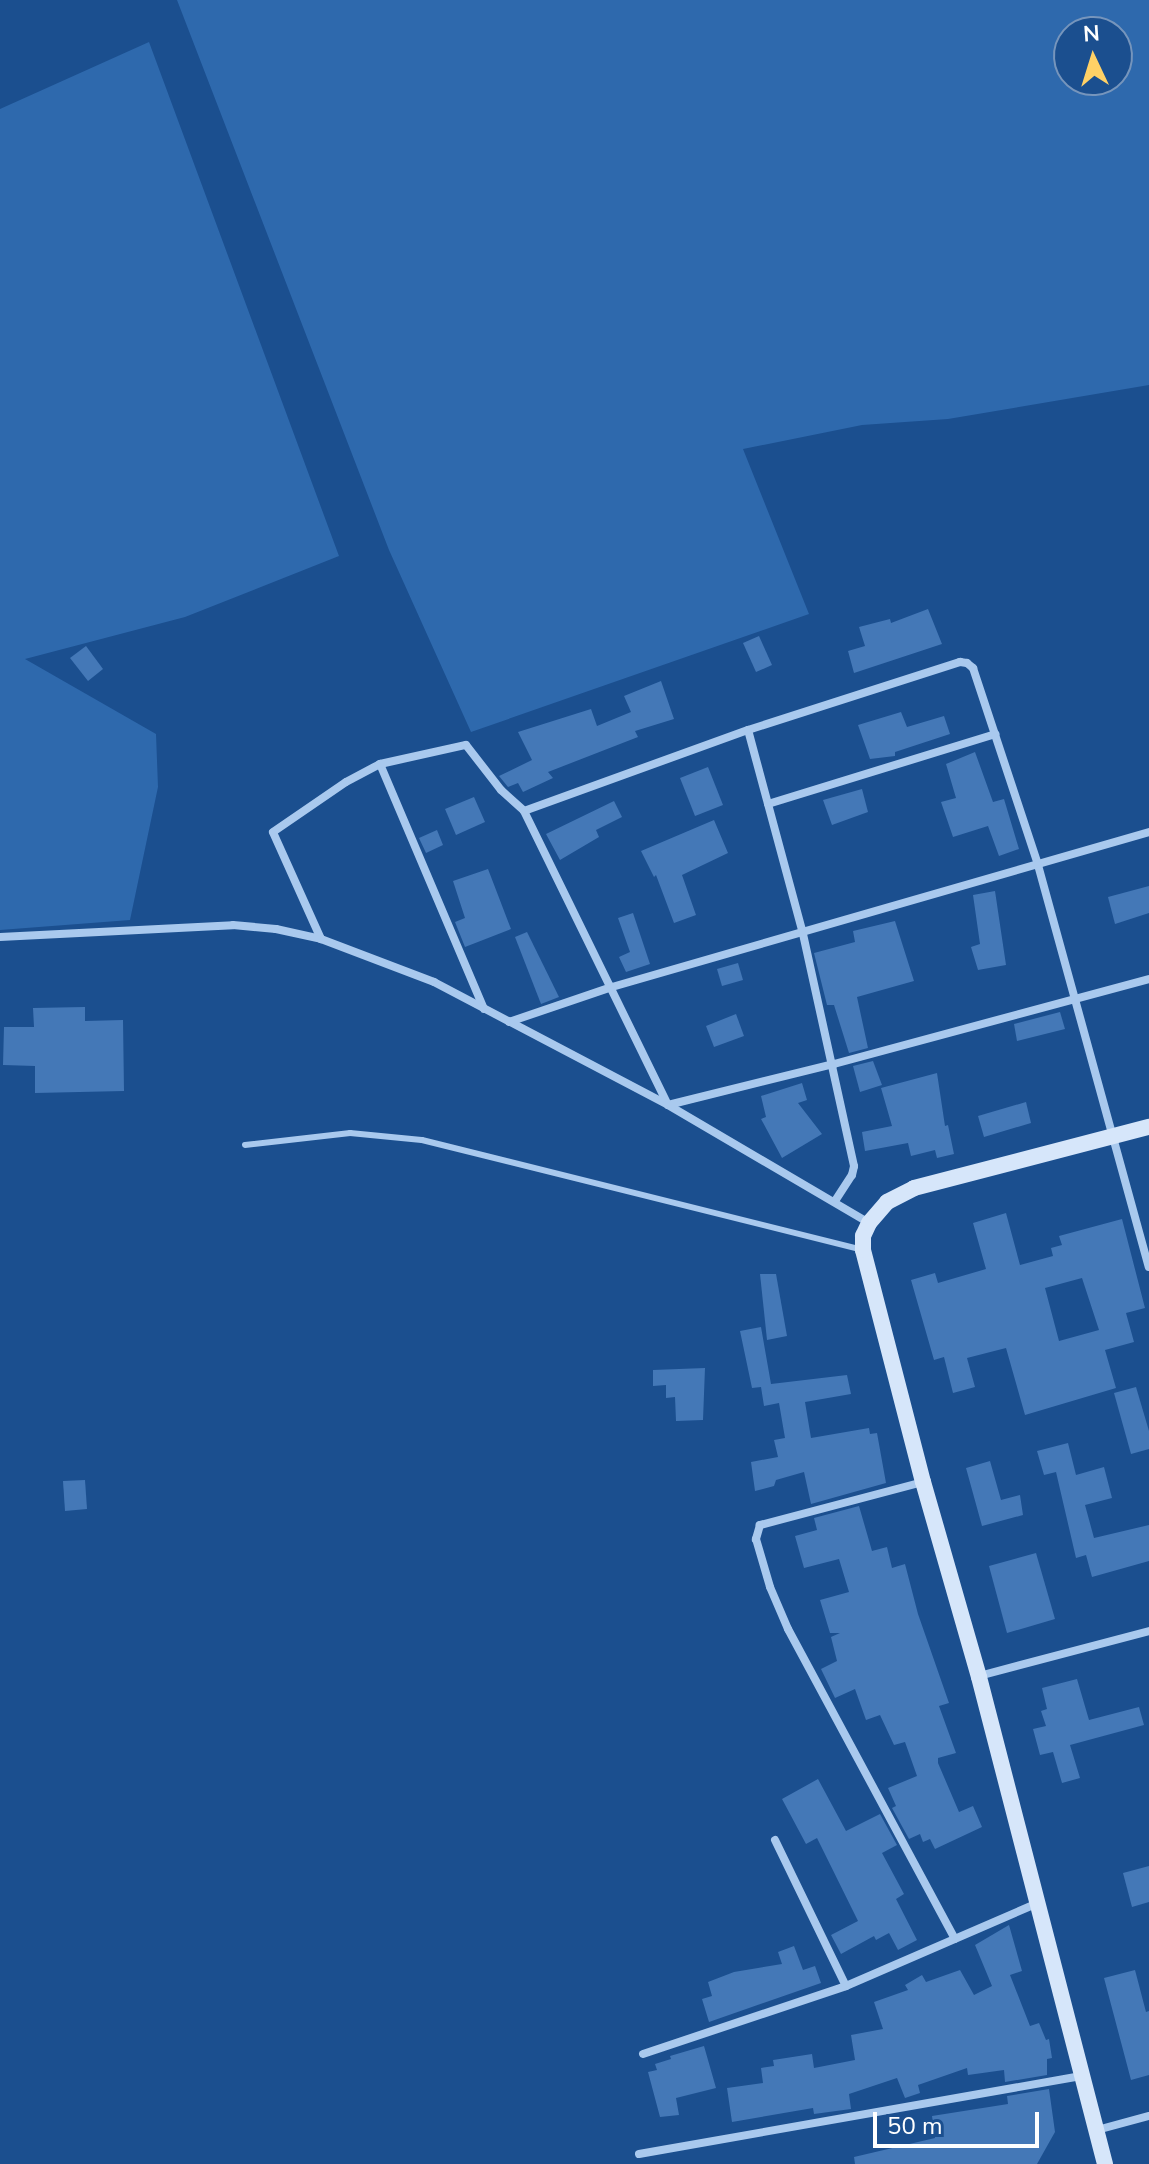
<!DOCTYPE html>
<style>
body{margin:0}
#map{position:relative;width:1149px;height:2164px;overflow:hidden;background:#1b4f8f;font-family:"Nunito Sans",sans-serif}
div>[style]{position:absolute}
.green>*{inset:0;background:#2e69ad}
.building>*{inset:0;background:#4478b7}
.lane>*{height:6px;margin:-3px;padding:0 3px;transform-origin:3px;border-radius:3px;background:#a9c9ee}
.street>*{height:8px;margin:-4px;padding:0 4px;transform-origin:4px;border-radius:4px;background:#a9c9ee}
.secondary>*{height:16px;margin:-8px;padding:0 8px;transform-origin:8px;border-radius:8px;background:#d6e6fa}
span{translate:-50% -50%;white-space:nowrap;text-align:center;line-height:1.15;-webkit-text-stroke:8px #1b4f8f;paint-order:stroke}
.north{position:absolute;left:1053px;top:16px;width:80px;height:80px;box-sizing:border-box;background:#1b4f8f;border:2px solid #7695bc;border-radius:50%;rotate:356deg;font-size:22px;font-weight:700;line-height:32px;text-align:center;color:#fff}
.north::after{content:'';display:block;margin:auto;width:28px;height:36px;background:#ffd166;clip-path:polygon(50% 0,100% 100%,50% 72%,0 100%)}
.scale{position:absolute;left:873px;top:2112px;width:166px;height:36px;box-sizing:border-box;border:4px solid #fff;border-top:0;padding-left:10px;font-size:24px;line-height:28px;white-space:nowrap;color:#fff;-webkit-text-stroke:6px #1b4f8f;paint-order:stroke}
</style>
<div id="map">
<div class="green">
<div style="clip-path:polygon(evenodd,177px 0,1149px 0,1149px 385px,948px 419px,862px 425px,743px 449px,809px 614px,471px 732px,389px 550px,177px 0,1069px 32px,1117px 32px,1117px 80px,1069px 80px,1069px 32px)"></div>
<div style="clip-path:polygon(149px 42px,339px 556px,185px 617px,25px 659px,156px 734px,158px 787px,130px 920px,0 930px,0 109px)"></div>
</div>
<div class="building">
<div style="clip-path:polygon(928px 609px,942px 644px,854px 673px,848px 651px,865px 646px,859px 627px,890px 619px,891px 623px)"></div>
<div style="clip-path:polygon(759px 636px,772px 665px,756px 672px,743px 643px)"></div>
<div style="clip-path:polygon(86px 646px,103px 669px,88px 681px,70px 658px)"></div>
<div style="clip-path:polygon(661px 681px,674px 719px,635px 731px,638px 737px,548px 772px,553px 778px,523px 792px,518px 783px,508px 787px,499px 776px,532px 760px,518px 732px,591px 709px,597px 726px,631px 712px,624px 696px)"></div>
<div style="clip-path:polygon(901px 712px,907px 727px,944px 716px,950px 734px,895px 752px,895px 756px,870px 759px,858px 725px)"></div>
<div style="clip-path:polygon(975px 752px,993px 802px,1004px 799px,1019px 849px,999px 856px,988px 826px,953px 837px,941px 802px,956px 798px,946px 764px)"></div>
<div style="clip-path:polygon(708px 767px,723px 805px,695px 816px,680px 778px)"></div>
<div style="clip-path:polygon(862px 789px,868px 812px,832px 825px,823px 800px)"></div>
<div style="clip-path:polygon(474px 797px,485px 822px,456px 835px,445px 809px)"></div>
<div style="clip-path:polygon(614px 801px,622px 817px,596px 830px,599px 837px,560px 860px,546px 834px)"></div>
<div style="clip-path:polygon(714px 820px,728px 853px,682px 875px,696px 915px,674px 923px,656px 875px,654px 877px,641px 851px)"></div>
<div style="clip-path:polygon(437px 830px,443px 845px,426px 853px,419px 838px)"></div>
<div style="clip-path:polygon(488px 869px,511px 929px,465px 947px,455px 922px,465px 918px,453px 881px)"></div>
<div style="clip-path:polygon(1149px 886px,1149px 913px,1115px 924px,1108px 897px)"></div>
<div style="clip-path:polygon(995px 891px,1006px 965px,978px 970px,971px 947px,980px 944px,973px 895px)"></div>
<div style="clip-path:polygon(633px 913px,650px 964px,626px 972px,619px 957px,630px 952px,618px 918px)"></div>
<div style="clip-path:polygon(895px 921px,914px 981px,857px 997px,868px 1048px,849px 1053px,834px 1005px,827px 1005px,814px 953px,855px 942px,853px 931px)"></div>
<div style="clip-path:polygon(527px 932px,559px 997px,541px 1004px,515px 937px)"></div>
<div style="clip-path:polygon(738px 963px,743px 980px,722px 986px,717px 969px)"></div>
<div style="clip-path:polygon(85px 1007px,85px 1021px,123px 1020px,124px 1091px,35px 1093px,35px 1066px,3px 1065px,4px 1027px,34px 1027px,33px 1008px)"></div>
<div style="clip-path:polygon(1060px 1012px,1065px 1029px,1017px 1041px,1014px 1024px)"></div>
<div style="clip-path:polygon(736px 1014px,744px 1036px,714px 1047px,706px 1026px)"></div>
<div style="clip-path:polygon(873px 1061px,882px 1085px,860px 1092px,853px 1066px)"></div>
<div style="clip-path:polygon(937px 1073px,945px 1126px,948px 1125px,954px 1154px,937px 1158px,935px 1150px,911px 1156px,908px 1143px,865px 1151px,862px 1132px,892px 1126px,881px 1088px)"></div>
<div style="clip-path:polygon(802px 1083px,807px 1100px,798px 1103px,822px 1134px,782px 1158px,761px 1119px,766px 1117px,761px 1096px)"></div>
<div style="clip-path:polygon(1026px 1102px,1031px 1123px,984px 1137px,978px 1116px)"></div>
<div style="clip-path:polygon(evenodd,1006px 1213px,1020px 1265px,1053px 1256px,1051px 1248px,1062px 1245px,1059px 1236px,1122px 1219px,1145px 1308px,1126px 1313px,1134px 1342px,1105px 1350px,1116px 1388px,1025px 1415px,1006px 1348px,967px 1358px,975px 1387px,953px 1393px,944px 1357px,934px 1360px,911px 1280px,935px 1273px,938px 1283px,986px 1269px,973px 1223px,1006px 1213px,1082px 1278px,1099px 1330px,1059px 1341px,1045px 1288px,1082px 1278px)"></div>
<div style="clip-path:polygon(760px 1274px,776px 1274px,787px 1336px,767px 1340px)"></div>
<div style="clip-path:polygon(761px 1327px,771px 1384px,847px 1375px,851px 1394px,805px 1402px,811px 1438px,869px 1428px,870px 1434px,877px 1433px,886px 1483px,811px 1504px,804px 1472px,776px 1480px,774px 1486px,755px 1491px,751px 1462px,778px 1457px,774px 1440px,785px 1438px,779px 1403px,764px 1406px,761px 1387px,752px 1388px,740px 1331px)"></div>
<div style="clip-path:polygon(705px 1368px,703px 1420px,676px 1421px,675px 1397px,666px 1398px,666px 1385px,653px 1386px,653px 1370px)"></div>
<div style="clip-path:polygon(1136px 1387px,1149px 1431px,1149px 1449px,1131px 1454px,1114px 1393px)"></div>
<div style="clip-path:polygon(1068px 1443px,1076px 1475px,1104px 1467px,1112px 1498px,1085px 1505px,1094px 1538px,1149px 1525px,1149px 1561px,1092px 1577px,1086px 1555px,1076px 1558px,1056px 1472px,1044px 1475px,1037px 1451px)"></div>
<div style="clip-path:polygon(990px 1461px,1001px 1500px,1020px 1495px,1023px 1515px,982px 1526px,966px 1468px)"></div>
<div style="clip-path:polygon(85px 1480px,87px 1509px,65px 1511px,63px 1481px)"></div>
<div style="clip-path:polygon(859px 1506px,872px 1551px,887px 1547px,892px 1568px,905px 1564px,918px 1614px,949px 1703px,939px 1706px,956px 1753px,938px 1758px,938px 1763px,959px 1812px,973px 1806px,982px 1827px,935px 1849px,930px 1839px,923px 1842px,920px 1834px,909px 1839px,892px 1808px,896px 1806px,888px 1788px,917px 1776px,905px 1742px,894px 1745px,880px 1715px,866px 1720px,855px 1689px,835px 1698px,821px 1669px,837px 1661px,831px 1637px,840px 1633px,830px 1633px,820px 1600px,849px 1592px,839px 1559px,804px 1568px,795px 1536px,817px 1530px,814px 1518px)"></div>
<div style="clip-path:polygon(1036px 1553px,1055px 1619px,1007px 1633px,989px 1566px)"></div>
<div style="clip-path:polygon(1077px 1679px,1089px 1720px,1139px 1707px,1144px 1725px,1070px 1745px,1080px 1778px,1062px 1783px,1053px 1752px,1040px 1755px,1033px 1729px,1046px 1726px,1041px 1711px,1047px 1709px,1042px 1688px)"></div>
<div style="clip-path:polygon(818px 1779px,846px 1831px,880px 1814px,897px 1845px,882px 1853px,904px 1894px,896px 1899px,917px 1940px,898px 1950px,889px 1933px,876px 1940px,874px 1936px,841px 1954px,831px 1935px,858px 1921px,817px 1838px,806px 1844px,782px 1799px)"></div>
<div style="clip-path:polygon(1149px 1866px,1149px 1902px,1132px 1907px,1123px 1873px)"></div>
<div style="clip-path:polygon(1009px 1925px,1022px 1971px,1010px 1975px,1030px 2026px,1039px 2023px,1046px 2040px,1049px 2039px,1052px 2058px,1047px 2059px,1047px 2075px,1005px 2082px,1004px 2070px,968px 2075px,967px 2068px,918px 2085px,920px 2093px,905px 2098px,897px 2078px,849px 2094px,851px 2109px,814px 2114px,813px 2108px,732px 2122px,727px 2088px,763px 2083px,761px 2068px,774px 2066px,773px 2060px,812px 2054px,814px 2068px,855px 2060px,851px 2035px,883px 2029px,874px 2002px,908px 1990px,905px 1985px,922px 1975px,926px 1982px,960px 1970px,974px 1995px,992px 1986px,975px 1945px)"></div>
<div style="clip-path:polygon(794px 1946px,803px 1970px,815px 1966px,821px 1983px,709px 2022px,702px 1999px,712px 1996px,708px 1982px,734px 1972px,782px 1964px,778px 1952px)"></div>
<div style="clip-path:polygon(1135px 1970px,1146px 2012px,1149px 2011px,1149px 2075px,1131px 2080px,1104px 1978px)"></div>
<div style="clip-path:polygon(704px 2046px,716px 2088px,676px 2098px,679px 2115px,660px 2117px,648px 2072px,657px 2070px,655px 2064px,671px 2059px,670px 2056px)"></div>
<div style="clip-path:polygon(1049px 2089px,1055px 2132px,1037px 2164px,855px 2164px,854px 2157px,935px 2138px,932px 2116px,1008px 2104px,1007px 2096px)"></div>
</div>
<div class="lane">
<div style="left:245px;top:1145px;width:106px;rotate:-6.5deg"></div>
<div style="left:350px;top:1133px;width:72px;rotate:5.6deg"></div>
<div style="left:422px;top:1140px;width:451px;rotate:14deg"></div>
</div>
<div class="street">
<div style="left:380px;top:764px;width:266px;rotate:67deg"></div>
<div style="left:768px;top:804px;width:238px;rotate:-17.1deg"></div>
<div style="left:524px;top:811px;width:238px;rotate:-19.9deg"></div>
<div style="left:0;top:937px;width:233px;rotate:-2.9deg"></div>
<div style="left:233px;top:925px;width:43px;rotate:5.3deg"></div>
<div style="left:276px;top:929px;width:46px;rotate:12.5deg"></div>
<div style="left:321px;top:939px;width:121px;rotate:20.8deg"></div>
<div style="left:434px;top:982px;width:264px;rotate:27.7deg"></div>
<div style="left:668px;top:1105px;width:233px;rotate:30.4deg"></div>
<div style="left:321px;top:939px;width:117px;rotate:-114.2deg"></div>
<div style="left:273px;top:832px;width:88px;rotate:-34.4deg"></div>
<div style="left:346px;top:782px;width:38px;rotate:-28deg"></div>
<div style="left:380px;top:764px;width:88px;rotate:-12.5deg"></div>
<div style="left:466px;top:745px;width:57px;rotate:52.1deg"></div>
<div style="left:501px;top:790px;width:31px;rotate:42deg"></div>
<div style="left:524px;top:811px;width:327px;rotate:63.9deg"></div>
<div style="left:668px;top:1105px;width:171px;rotate:-13.9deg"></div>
<div style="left:834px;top:1064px;width:326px;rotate:-15.1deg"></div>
<div style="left:509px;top:1022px;width:109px;rotate:-18.8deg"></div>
<div style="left:612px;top:987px;width:559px;rotate:-16.1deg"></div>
<div style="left:835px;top:1201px;width:31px;rotate:-57deg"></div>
<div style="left:852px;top:1175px;width:9px;rotate:-77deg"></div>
<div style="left:854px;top:1166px;width:242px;rotate:-102.4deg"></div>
<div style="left:802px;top:930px;width:207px;rotate:-105.1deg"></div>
<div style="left:748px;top:730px;width:223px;rotate:-17.8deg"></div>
<div style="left:960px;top:662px;width:7px;rotate:8deg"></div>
<div style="left:967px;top:663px;width:8px;rotate:40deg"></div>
<div style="left:973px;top:668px;width:207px;rotate:71.7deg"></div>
<div style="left:1038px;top:865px;width:417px;rotate:74.6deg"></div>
<div style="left:923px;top:1482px;width:169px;rotate:165.2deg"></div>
<div style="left:760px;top:1525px;width:15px;rotate:106deg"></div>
<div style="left:756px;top:1539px;width:50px;rotate:73.7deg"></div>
<div style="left:770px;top:1587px;width:46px;rotate:66.8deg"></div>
<div style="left:788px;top:1629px;width:352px;rotate:61.7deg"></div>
<div style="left:979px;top:1676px;width:176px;rotate:-14.8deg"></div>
<div style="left:775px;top:1840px;width:162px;rotate:64.1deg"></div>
<div style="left:643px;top:2054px;width:214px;rotate:-18.5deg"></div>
<div style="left:846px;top:1986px;width:209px;rotate:-23.4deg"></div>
<div style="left:1097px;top:2130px;width:54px;rotate:-15.1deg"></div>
<div style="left:639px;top:2154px;width:449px;rotate:-10deg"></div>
</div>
<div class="secondary">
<div style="left:1105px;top:2164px;width:503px;rotate:-104.51deg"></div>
<div style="left:979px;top:1677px;width:203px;rotate:-106deg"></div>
<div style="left:923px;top:1482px;width:240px;rotate:-104.5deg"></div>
<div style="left:863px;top:1250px;width:14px;rotate:-90deg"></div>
<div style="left:863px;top:1236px;width:14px;rotate:-65deg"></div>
<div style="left:869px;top:1223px;width:28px;rotate:-49deg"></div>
<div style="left:887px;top:1202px;width:30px;rotate:-27deg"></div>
<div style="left:914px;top:1188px;width:243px;rotate:-14.6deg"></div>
</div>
<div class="north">N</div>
<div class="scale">50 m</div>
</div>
